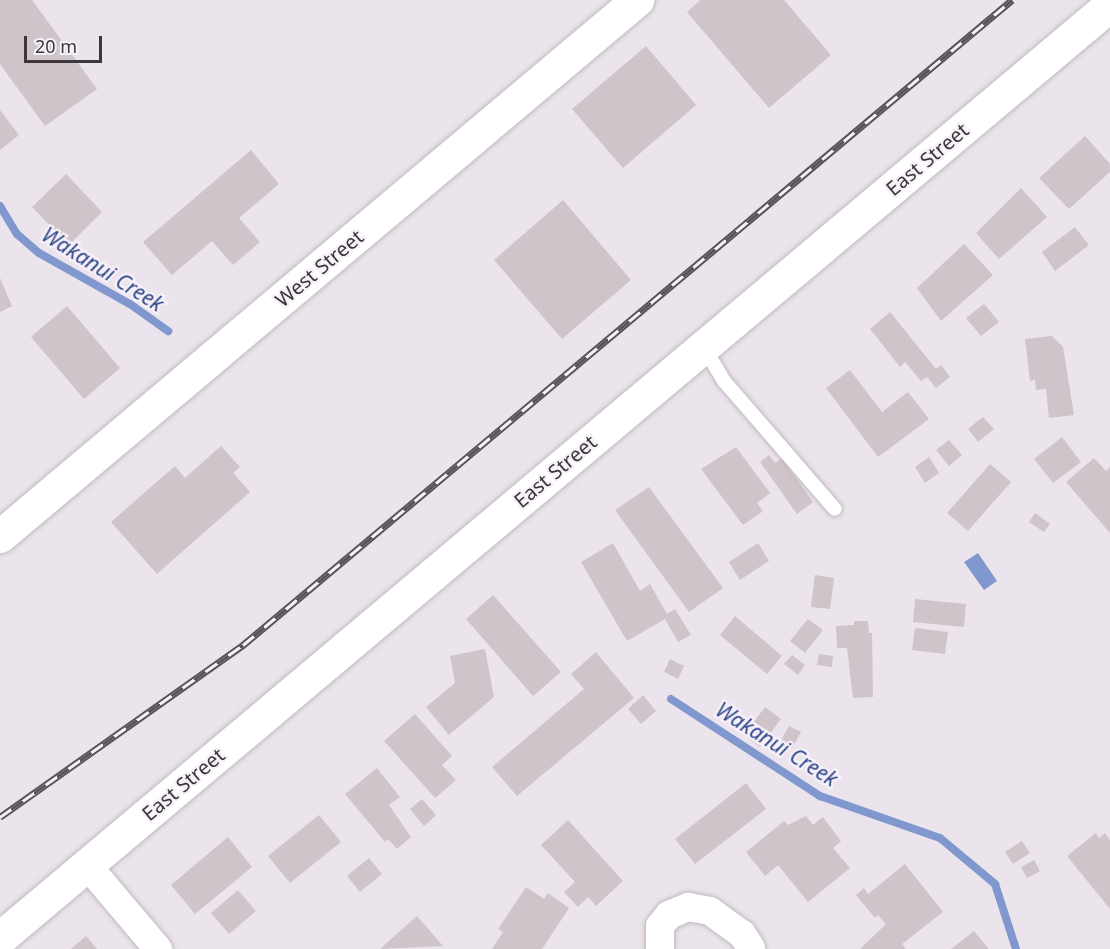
<!DOCTYPE html>
<style>
body{margin:0}
#map{position:relative;width:1110px;height:949px;overflow:hidden;background:#ebe4ec;font-family:"Noto Sans",sans-serif}
div>[style]{position:absolute}
.water>*{inset:0;background:#8098cd}
.stream>*{height:8px;margin:-4px;padding:0 4px;transform-origin:4px;border-radius:4px;background:#8098cd}
.building>*{inset:0;background:#cec4c9}
.roads{filter:drop-shadow(0 0 2px #c0bac1) drop-shadow(0 0 2px #c0bac1)}
.service>*{height:14px;margin:-7px;padding:0 7px;transform-origin:7px;border-radius:7px;background:#fff}
.minor>*{height:28px;margin:-14px;padding:0 14px;transform-origin:14px;border-radius:14px;background:#fff}
.secondary>*{height:33px;margin:-16.5px;padding:0 16.5px;transform-origin:16.5px;border-radius:16.5px;background:#fff}
.trunk>*{height:33px;margin:-16.5px;padding:0 16.5px;transform-origin:16.5px;border-radius:16.5px;background:#fff}
.rail>*{height:7px;margin-top:-3.5px;transform-origin:0;background:repeating-linear-gradient(90deg,#f8f1f9 0 14px,#585458 0 28px);box-sizing:border-box;border-block:2px solid #585458}
span{translate:-50% -50%;white-space:nowrap;text-align:center;line-height:1.15;-webkit-text-stroke:4.5px #f8f1f9;paint-order:stroke}
.street-label{font-size:20px;color:#3b383b}
.water-label{font-size:21px;color:#2f488a;font-style:italic}
.scale{position:absolute;left:24px;top:36px;width:78px;height:27px;box-sizing:border-box;border:3px solid #3b383b;border-top:0;padding-left:8px;font-size:18px;line-height:21px;white-space:nowrap;color:#3b383b;-webkit-text-stroke:4px #f8f1f9;paint-order:stroke}
</style>
<div id="map">
<div class="water">
<div style="clip-path:polygon(978px 553px,997px 581px,984px 590px,964px 562px)"></div>
</div>
<div class="stream">
<div style="left:0;top:206px;width:33px;rotate:59deg"></div>
<div style="left:17px;top:234px;width:29px;rotate:41deg"></div>
<div style="left:39px;top:253px;width:104px;rotate:29.3deg"></div>
<div style="left:130px;top:304px;width:47px;rotate:35.4deg"></div>
<div style="left:671px;top:699px;width:178px;rotate:33.1deg"></div>
<div style="left:820px;top:796px;width:127px;rotate:19.3deg"></div>
<div style="left:940px;top:838px;width:72px;rotate:39.9deg"></div>
<div style="left:995px;top:884px;width:68px;rotate:72.1deg"></div>
</div>
<div class="building">
<div style="clip-path:polygon(0 0,32px 0,97px 89px,45px 126px,0 64px)"></div>
<div style="clip-path:polygon(700px 0,784px 0,831px 55px,769px 108px,687px 12px)"></div>
<div style="clip-path:polygon(646px 46px,696px 105px,623px 168px,572px 109px)"></div>
<div style="clip-path:polygon(0 110px,19px 135px,0 150px)"></div>
<div style="clip-path:polygon(1085px 136px,1110px 164px,1110px 172px,1069px 209px,1039px 178px)"></div>
<div style="clip-path:polygon(251px 150px,279px 184px,239px 218px,260px 242px,233px 265px,212px 241px,172px 275px,143px 242px)"></div>
<div style="clip-path:polygon(66px 174px,102px 212px,69px 245px,32px 207px)"></div>
<div style="clip-path:polygon(1021px 188px,1047px 217px,999px 259px,976px 233px)"></div>
<div style="clip-path:polygon(563px 200px,631px 280px,562px 339px,494px 260px)"></div>
<div style="clip-path:polygon(1075px 227px,1089px 245px,1055px 271px,1042px 252px)"></div>
<div style="clip-path:polygon(964px 244px,993px 275px,941px 321px,917px 288px)"></div>
<div style="clip-path:polygon(0 278px,12px 306px,0 312px)"></div>
<div style="clip-path:polygon(984px 304px,999px 322px,981px 336px,966px 318px)"></div>
<div style="clip-path:polygon(67px 306px,120px 368px,84px 399px,31px 337px)"></div>
<div style="clip-path:polygon(890px 312px,936px 369px,941px 365px,950px 377px,936px 388px,927px 377px,921px 381px,905px 362px,900px 367px,870px 329px)"></div>
<div style="clip-path:polygon(1052px 336px,1063px 347px,1074px 415px,1049px 418px,1046px 389px,1036px 390px,1035px 380px,1030px 381px,1025px 339px)"></div>
<div style="clip-path:polygon(850px 370px,882px 412px,908px 392px,929px 419px,878px 457px,826px 388px)"></div>
<div style="clip-path:polygon(983px 417px,994px 429px,978px 442px,968px 429px)"></div>
<div style="clip-path:polygon(1062px 437px,1081px 462px,1053px 483px,1034px 459px)"></div>
<div style="clip-path:polygon(949px 440px,962px 455px,949px 466px,936px 450px)"></div>
<div style="clip-path:polygon(221px 446px,240px 467px,233px 473px,250px 492px,157px 574px,111px 522px,175px 466px,185px 478px)"></div>
<div style="clip-path:polygon(736px 447px,770px 493px,757px 503px,763px 511px,743px 525px,701px 469px)"></div>
<div style="clip-path:polygon(769px 455px,775px 463px,782px 458px,813px 502px,797px 514px,760px 462px)"></div>
<div style="clip-path:polygon(929px 457px,939px 473px,925px 483px,915px 467px)"></div>
<div style="clip-path:polygon(1094px 458px,1106px 471px,1110px 467px,1110px 533px,1066px 482px)"></div>
<div style="clip-path:polygon(990px 464px,1011px 482px,968px 531px,947px 513px)"></div>
<div style="clip-path:polygon(649px 487px,723px 588px,689px 612px,615px 510px)"></div>
<div style="clip-path:polygon(1035px 513px,1050px 524px,1044px 532px,1029px 522px)"></div>
<div style="clip-path:polygon(613px 543px,640px 591px,650px 584px,667px 614px,675px 609px,691px 635px,678px 642px,665px 619px,627px 641px,581px 562px)"></div>
<div style="clip-path:polygon(758px 543px,769px 561px,740px 580px,729px 562px)"></div>
<div style="clip-path:polygon(815px 575px,834px 578px,830px 609px,811px 607px)"></div>
<div style="clip-path:polygon(493px 595px,561px 672px,533px 696px,466px 619px)"></div>
<div style="clip-path:polygon(915px 599px,966px 604px,964px 627px,913px 622px)"></div>
<div style="clip-path:polygon(735px 616px,782px 656px,767px 674px,720px 635px)"></div>
<div style="clip-path:polygon(808px 619px,823px 630px,805px 653px,790px 641px)"></div>
<div style="clip-path:polygon(854px 621px,868px 621px,869px 633px,872px 633px,873px 697px,853px 698px,847px 648px,837px 648px,836px 626px,854px 625px)"></div>
<div style="clip-path:polygon(915px 628px,948px 632px,945px 654px,912px 650px)"></div>
<div style="clip-path:polygon(485px 649px,494px 697px,449px 735px,426px 707px,455px 683px,450px 656px)"></div>
<div style="clip-path:polygon(596px 652px,634px 698px,517px 796px,492px 767px,584px 689px,571px 674px)"></div>
<div style="clip-path:polygon(819px 654px,833px 656px,832px 667px,817px 665px)"></div>
<div style="clip-path:polygon(792px 655px,805px 665px,798px 675px,784px 664px)"></div>
<div style="clip-path:polygon(670px 659px,684px 666px,678px 679px,664px 672px)"></div>
<div style="clip-path:polygon(643px 695px,656px 711px,641px 724px,628px 709px)"></div>
<div style="clip-path:polygon(765px 707px,781px 719px,760px 747px,744px 735px)"></div>
<div style="clip-path:polygon(415px 714px,452px 756px,442px 765px,456px 780px,435px 798px,384px 741px)"></div>
<div style="clip-path:polygon(789px 726px,801px 732px,792px 748px,780px 742px)"></div>
<div style="clip-path:polygon(377px 768px,400px 797px,389px 805px,411px 837px,397px 849px,388px 839px,385px 842px,345px 794px)"></div>
<div style="clip-path:polygon(746px 783px,766px 809px,695px 864px,675px 839px)"></div>
<div style="clip-path:polygon(422px 799px,436px 815px,424px 826px,410px 809px)"></div>
<div style="clip-path:polygon(319px 815px,341px 842px,290px 883px,268px 856px)"></div>
<div style="clip-path:polygon(806px 816px,813px 825px,823px 817px,841px 841px,833px 848px,850px 868px,808px 902px,778px 865px,765px 876px,746px 852px,784px 821px,788px 825px)"></div>
<div style="clip-path:polygon(568px 820px,623px 881px,596px 906px,588px 897px,578px 907px,564px 892px,575px 882px,541px 845px)"></div>
<div style="clip-path:polygon(1096px 833px,1099px 838px,1105px 833px,1110px 840px,1110px 909px,1067px 856px)"></div>
<div style="clip-path:polygon(228px 837px,252px 867px,195px 914px,171px 885px)"></div>
<div style="clip-path:polygon(1022px 841px,1030px 853px,1013px 864px,1005px 852px)"></div>
<div style="clip-path:polygon(369px 858px,382px 874px,360px 892px,347px 876px)"></div>
<div style="clip-path:polygon(1034px 860px,1040px 871px,1027px 878px,1021px 867px)"></div>
<div style="clip-path:polygon(905px 864px,943px 912px,902px 944px,906px 949px,860px 949px,886px 924px,878px 915px,875px 918px,856px 895px,864px 888px,868px 894px)"></div>
<div style="clip-path:polygon(526px 887px,544px 899px,548px 893px,569px 908px,542px 949px,492px 949px,503px 932px,498px 929px)"></div>
<div style="clip-path:polygon(238px 890px,256px 911px,229px 934px,211px 913px)"></div>
<div style="clip-path:polygon(417px 916px,443px 946px,380px 949px)"></div>
<div style="clip-path:polygon(974px 931px,989px 949px,951px 949px)"></div>
<div style="clip-path:polygon(86px 936px,97px 949px,71px 949px)"></div>
</div>
<div class="roads">
<div class="service">
<div style="left:703px;top:346px;width:41px;rotate:59deg"></div>
<div style="left:724px;top:381px;width:169px;rotate:49.1deg"></div>
</div>
<div class="minor">
<div style="left:87px;top:865px;width:110px;rotate:49.8deg"></div>
<div style="left:660px;top:949px;width:23px;rotate:-90deg"></div>
<div style="left:660px;top:926px;width:14px;rotate:-51deg"></div>
<div style="left:669px;top:915px;width:21px;rotate:-23deg"></div>
<div style="left:688px;top:907px;width:22px;rotate:10deg"></div>
<div style="left:710px;top:911px;width:39px;rotate:36deg"></div>
<div style="left:742px;top:934px;width:17px;rotate:57deg"></div>
</div>
<div class="secondary">
<div style="left:0;top:938px;width:1450px;rotate:-40.05deg"></div>
</div>
<div class="trunk">
<div style="left:0;top:536px;width:833px;rotate:-40.08deg"></div>
</div>
</div>
<div class="rail">
<div style="left:0;top:817px;width:298px;rotate:-35.3deg"></div>
<div style="left:243px;top:645px;width:1004px;rotate:-39.99deg"></div>
</div>
<div class="street-label">
<span style="left:927px;top:159px;rotate:-40deg">East Street</span>
<span style="left:319px;top:268px;rotate:-40deg">West Street</span>
<span style="left:555px;top:471px;rotate:-40deg">East Street</span>
<span style="left:183px;top:784px;rotate:-40deg">East Street</span>
</div>
<div class="water-label">
<span style="left:103px;top:269px;rotate:32deg">Wakanui Creek</span>
<span style="left:777px;top:744px;rotate:32deg">Wakanui Creek</span>
</div>
<div class="scale">20 m</div>
</div>
